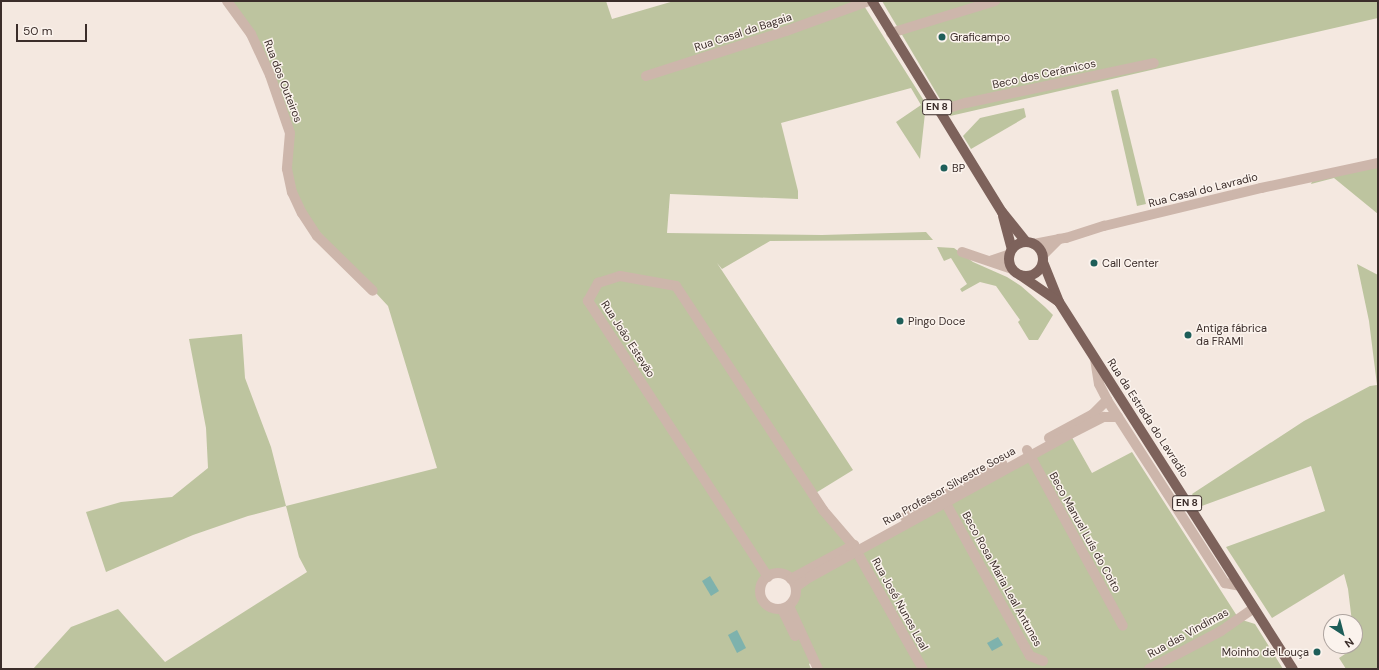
<!DOCTYPE html>
<meta charset="utf-8">
<style>
body{margin:0}
#map{position:relative;width:1379px;height:670px;overflow:hidden;background:#f4e8e0;font-family:"DM Sans",sans-serif}
div>[style]{position:absolute}
.green>*{inset:0;background:#bdc49f}
.water>*{inset:0;background:#7eb2ad}
.street>*{height:10px;margin:-5px;padding:0 5px;transform-origin:5px;border-radius:5px;background:#cdb6ab}
.street>.ring{margin:-5px;padding:0;box-sizing:content-box;background:none;border:10px solid #cdb6ab;border-radius:50%}
.primary>*{height:10px;margin:-5px;padding:0 5px;transform-origin:5px;border-radius:5px;background:#7d625b}
.primary>.ring{margin:-5px;padding:0;box-sizing:content-box;background:none;border:10px solid #7d625b;border-radius:50%}
.dots>*{width:11px;height:11px;translate:-50% -50%;box-sizing:border-box;border:2px solid #fbf3ed;border-radius:50%}
span{translate:-50% -50%;white-space:nowrap;text-align:center;line-height:1.15;-webkit-text-stroke:3px #fbf3ed;paint-order:stroke}
.shield-label span{padding:1px 3px;background:#fbf3ed;border:1px solid;border-radius:3px;-webkit-text-stroke-width:0}
.shield-label{font-size:10px;color:#3b2d2a;font-weight:700}
.street-label{font-size:11px;color:#3b2d2a}
.poi-label{font-size:11px;color:#3b2d2a}
.left{translate:0 -50%;text-align:left}
.right{translate:-100% -50%;text-align:right}
.frame{position:absolute;inset:0;border:2px solid #3b2d2a;pointer-events:none}
.north{position:absolute;left:1323px;top:614px;width:40px;height:40px;box-sizing:border-box;background:#fbf3ed;border:1px solid #aea49f;border-radius:50%;rotate:144deg;font-size:11px;font-weight:700;line-height:16px;text-align:center;color:#3b2d2a}
.north::after{content:'';display:block;margin:auto;width:14px;height:18px;background:#1e5e59;clip-path:polygon(50% 0,100% 100%,50% 72%,0 100%)}
.scale{position:absolute;left:16px;top:24px;width:71px;height:18px;box-sizing:border-box;border:2px solid #3b2d2a;border-top:0;padding-left:5px;font-size:12px;line-height:14px;white-space:nowrap;color:#3b2d2a;-webkit-text-stroke:3px #fbf3ed;paint-order:stroke}
</style>
<div id="map">
<div class="green">
<div style="clip-path:polygon(229px 1px,606px 1px,612px 19px,674px 1px,861px 1px,926px 104px,920px 159px,896px 122px,921px 105px,911px 88px,781px 123px,798px 191px,798px 199px,670px 194px,667px 233px,822px 235px,926px 232px,933px 240px,770px 241px,722px 269px,717px 263px,853px 470px,814px 494px,853px 545px,788px 577px,779px 574px,768px 577px,763px 583px,761px 589px,763px 600px,768px 606px,775px 609px,789px 606px,794px 599px,796px 590px,1070px 434px,1092px 473px,1132px 452px,1239px 619px,1255px 624px,1283px 669px,818px 669px,814px 661px,809px 664px,811px 669px,33px 669px,71px 627px,118px 609px,165px 662px,307px 572px,299px 557px,286px 506px,248px 516px,193px 535px,106px 572px,86px 512px,121px 502px,172px 497px,208px 468px,206px 428px,189px 339px,242px 334px,245px 378px,271px 447px,286px 506px,437px 468px,388px 306px,302px 213px,287px 169px,290px 133px,251px 34px)"></div>
<div style="clip-path:polygon(882px 1px,1378px 1px,1378px 18px,950px 116px)"></div>
<div style="clip-path:polygon(1118px 89px,1146px 204px,1137px 206px,1111px 91px)"></div>
<div style="clip-path:polygon(1024px 108px,1026px 117px,971px 149px,963px 136px,980px 118px)"></div>
<div style="clip-path:polygon(1378px 163px,1378px 214px,1334px 178px,1311px 184px,1314px 177px)"></div>
<div style="clip-path:polygon(937px 247px,954px 248px,973px 262px,1007px 277px,1021px 286px,1045px 307px,1053px 315px,1038px 340px,1029px 340px,1018px 322px,1020px 320px,996px 286px,980px 282px,962px 292px,960px 289px,967px 284px,951px 258px,944px 261px)"></div>
<div style="clip-path:polygon(1357px 264px,1378px 275px,1378px 669px,1346px 669px,1339px 658px,1348px 652px,1344px 646px,1355px 646px,1355px 622px,1352px 622px,1348px 589px,1344px 574px,1272px 618px,1226px 547px,1325px 511px,1311px 466px,1199px 507px,1192px 494px,1304px 421px,1370px 386px,1377px 385px,1369px 321px)"></div>
</div>
<div class="water">
<div style="clip-path:polygon(710px 576px,719px 591px,711px 596px,702px 581px)"></div>
<div style="clip-path:polygon(737px 630px,746px 648px,737px 653px,728px 635px)"></div>
<div style="clip-path:polygon(998px 637px,1003px 645px,992px 651px,987px 643px)"></div>
</div>
<div class="street">
<div style="left:227px;top:1px;width:41px;rotate:54deg"></div>
<div style="left:251px;top:34px;width:45px;rotate:65.1deg"></div>
<div style="left:270px;top:75px;width:61px;rotate:71deg"></div>
<div style="left:290px;top:133px;width:36px;rotate:95deg"></div>
<div style="left:287px;top:169px;width:24px;rotate:78deg"></div>
<div style="left:292px;top:192px;width:23px;rotate:65deg"></div>
<div style="left:302px;top:213px;width:27px;rotate:57deg"></div>
<div style="left:317px;top:236px;width:78px;rotate:44.5deg"></div>
<div style="left:891px;top:33px;width:109px;rotate:-17.1deg"></div>
<div style="left:646px;top:76px;width:147px;rotate:-17.8deg"></div>
<div style="left:786px;top:31px;width:88px;rotate:-19.9deg"></div>
<div style="left:939px;top:111px;width:28px;rotate:-17deg"></div>
<div style="left:966px;top:103px;width:192px;rotate:-12deg"></div>
<div style="left:1034px;top:244px;width:33px;rotate:-11deg"></div>
<div style="left:1066px;top:238px;width:40px;rotate:-18deg"></div>
<div style="left:1104px;top:226px;width:162px;rotate:-13.6deg"></div>
<div style="left:1261px;top:188px;width:120px;rotate:-12.1deg"></div>
<div style="left:962px;top:252px;width:53px;rotate:18.8deg"></div>
<div style="left:1043px;top:255px;width:23px;rotate:-45deg"></div>
<div style="left:990px;top:261px;width:21px;rotate:-19deg"></div>
<div style="left:1095px;top:359px;width:25px;rotate:81deg"></div>
<div style="left:1099px;top:384px;width:18px;rotate:63deg"></div>
<div style="left:1107px;top:400px;width:218px;rotate:57.2deg"></div>
<div style="left:1225px;top:583px;width:15px;rotate:11deg"></div>
<div style="left:1049px;top:438px;width:50px;rotate:-28.6deg"></div>
<div style="left:1093px;top:414px;width:20px;rotate:-45deg"></div>
<div style="left:1027px;top:450px;width:200px;rotate:61.4deg"></div>
<div style="left:943px;top:498px;width:170px;rotate:61.2deg"></div>
<div style="left:1025px;top:647px;width:10px;rotate:61deg"></div>
<div style="left:1030px;top:656px;width:14px;rotate:21deg"></div>
<div style="left:905px;top:517px;width:111px;rotate:-28.7deg"></div>
<div class="ring" style="left:760px;top:573px;width:26px;height:26px"></div>
<div style="left:768px;top:577px;width:330px;rotate:-123.1deg"></div>
<div style="left:588px;top:301px;width:21px;rotate:-61deg"></div>
<div style="left:598px;top:283px;width:23px;rotate:-18deg"></div>
<div style="left:620px;top:276px;width:57px;rotate:10.1deg"></div>
<div style="left:676px;top:286px;width:268px;rotate:56.7deg"></div>
<div style="left:823px;top:510px;width:46px;rotate:49.4deg"></div>
<div style="left:853px;top:545px;width:142px;rotate:60.6deg"></div>
<div style="left:791px;top:579px;width:72px;rotate:-28.4deg"></div>
<div style="left:796px;top:587px;width:17px;rotate:-36deg"></div>
<div style="left:810px;top:577px;width:297px;rotate:-28.8deg"></div>
<div style="left:1070px;top:434px;width:38px;rotate:-27deg"></div>
<div style="left:1104px;top:417px;width:14px"></div>
<div style="left:789px;top:606px;width:69px;rotate:65.3deg"></div>
<div style="left:782px;top:609px;width:30px;rotate:64deg"></div>
<div style="left:1149px;top:669px;width:81px;rotate:-27.8deg"></div>
<div style="left:1221px;top:631px;width:40px;rotate:-34.9deg"></div>
</div>
<div class="primary">
<div style="left:872px;top:1px;width:248px;rotate:58.4deg"></div>
<div style="left:1002px;top:212px;width:38px;rotate:51deg"></div>
<div style="left:1003px;top:216px;width:34px;rotate:75deg"></div>
<div class="ring" style="left:1009px;top:242px;width:24px;height:24px"></div>
<div style="left:1043px;top:262px;width:43px;rotate:68.2deg"></div>
<div style="left:1059px;top:302px;width:435px;rotate:57.5deg"></div>
<div style="left:1020px;top:275px;width:47px;rotate:34.7deg"></div>
</div>
<div class="dots">
<div style="left:942px;top:37px;background:#1e5e59"></div>
<div style="left:944px;top:168px;background:#1e5e59"></div>
<div style="left:1094px;top:263px;background:#1e5e59"></div>
<div style="left:900px;top:321px;background:#1e5e59"></div>
<div style="left:1188px;top:335px;background:#1e5e59"></div>
<div style="left:1317px;top:652px;background:#1e5e59"></div>
</div>
<div class="shield-label">
<span style="left:937px;top:107px">EN 8</span>
<span style="left:1187px;top:503px">EN 8</span>
</div>
<div class="street-label">
<span style="left:743px;top:32px;rotate:-18deg">Rua Casal da Bagaia</span>
<span style="left:1044px;top:74px;rotate:-12deg">Beco dos Cerâmicos</span>
<span style="left:283px;top:81px;rotate:69deg">Rua dos Outeiros</span>
<span style="left:1203px;top:190px;rotate:-14deg">Rua Casal do Lavradio</span>
<span style="left:628px;top:339px;rotate:57deg">Rua João Estevão</span>
<span style="left:1148px;top:418px;rotate:57deg">Rua da Estrada do Lavradio</span>
<span style="left:949px;top:486px;rotate:-29deg">Rua Professor Silvestre Sosua</span>
<span style="left:1085px;top:532px;rotate:61deg">Beco Manuel Luís do Coito</span>
<span style="left:1002px;top:579px;rotate:61deg">Beco Rosa Maria Leal Antunes</span>
<span style="left:900px;top:604px;rotate:61deg">Rua José Nunes Leal</span>
<span style="left:1188px;top:633px;rotate:-29deg">Rua das Vindimas</span>
</div>
<div class="poi-label">
<span class="left" style="left:950px;top:37px">Graficampo</span>
<span class="left" style="left:952px;top:168px">BP</span>
<span class="left" style="left:1102px;top:263px">Call Center</span>
<span class="left" style="left:908px;top:321px">Pingo Doce</span>
<span class="left" style="left:1196px;top:335px">Antiga fábrica<br>da FRAMI</span>
<span class="right" style="left:1309px;top:652px">Moinho de Louça</span>
</div>
<div class="frame"></div>
<div class="north">N</div>
<div class="scale">50 m</div>
</div>
